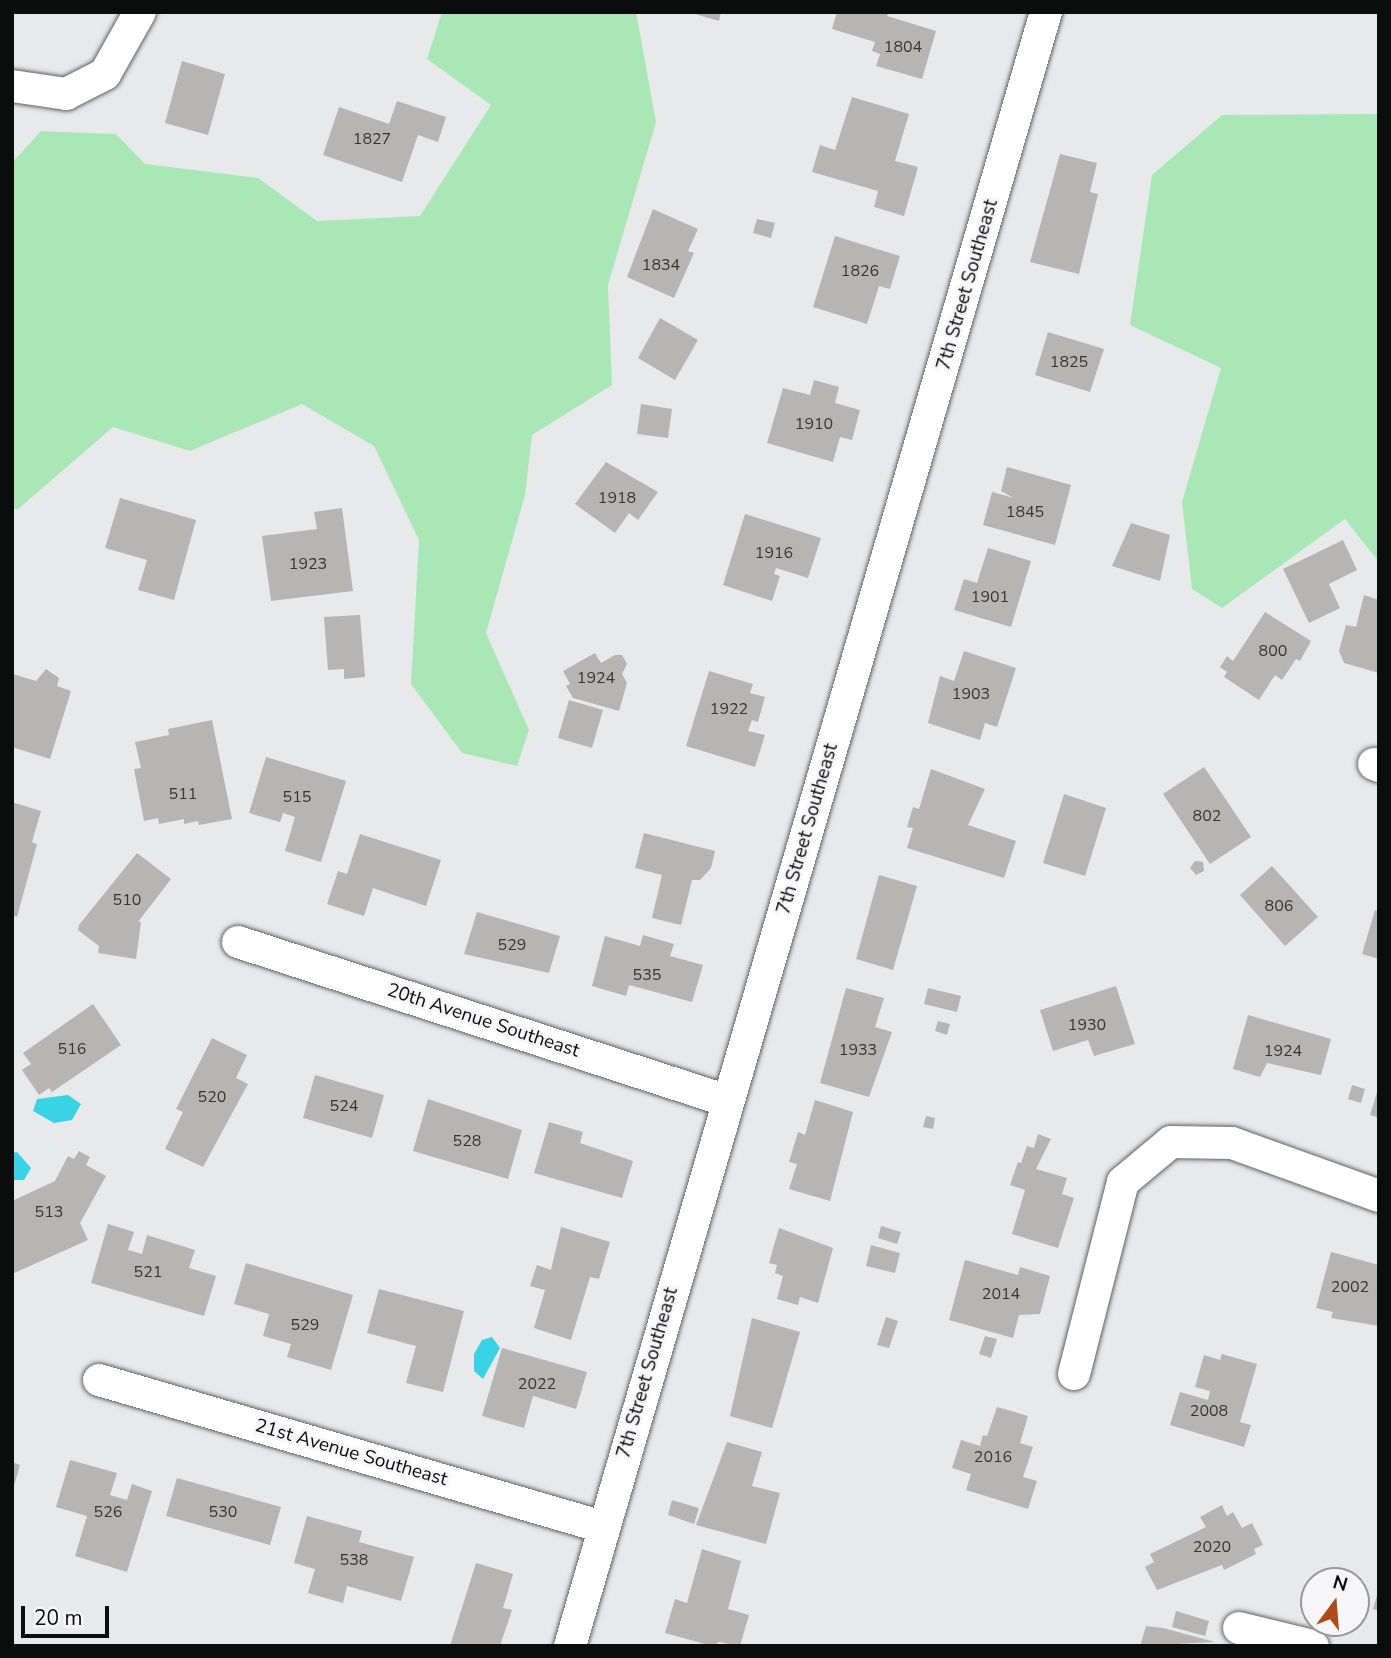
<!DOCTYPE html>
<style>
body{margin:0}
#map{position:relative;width:1391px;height:1658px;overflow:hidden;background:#e8e9eb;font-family:"Nunito Sans",sans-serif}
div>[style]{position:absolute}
.green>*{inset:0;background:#aae7b6}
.water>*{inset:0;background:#39d3e5}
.building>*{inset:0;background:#b7b5b4}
.roads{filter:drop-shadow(0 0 2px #626263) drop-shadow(0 0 2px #626263)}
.minor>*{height:32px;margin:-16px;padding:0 16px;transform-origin:16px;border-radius:16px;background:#fff}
span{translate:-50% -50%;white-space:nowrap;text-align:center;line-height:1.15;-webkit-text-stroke:6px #f6f6f8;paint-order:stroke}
.number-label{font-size:16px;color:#363636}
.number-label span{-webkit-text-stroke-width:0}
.street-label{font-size:19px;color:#0b0c0c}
.frame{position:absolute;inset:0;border:14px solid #0b0c0c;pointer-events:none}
.north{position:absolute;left:1300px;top:1567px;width:70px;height:70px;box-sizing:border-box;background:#f6f6f8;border:2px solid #98989a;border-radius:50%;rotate:16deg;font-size:19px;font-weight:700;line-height:28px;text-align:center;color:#0b0c0c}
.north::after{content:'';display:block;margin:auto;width:24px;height:32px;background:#ae491c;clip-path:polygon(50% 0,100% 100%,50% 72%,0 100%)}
.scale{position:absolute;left:21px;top:1606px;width:88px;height:32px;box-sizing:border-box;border:4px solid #0b0c0c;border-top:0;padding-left:9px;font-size:21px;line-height:24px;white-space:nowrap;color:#0b0c0c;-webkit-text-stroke:5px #f6f6f8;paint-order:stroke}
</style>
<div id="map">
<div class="green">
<div style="clip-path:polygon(442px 12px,636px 12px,656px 122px,608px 285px,612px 385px,532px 435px,525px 495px,486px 633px,529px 730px,517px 766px,462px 753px,411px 684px,419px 540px,374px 446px,302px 404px,190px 451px,113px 427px,17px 510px,12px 507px,12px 163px,41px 131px,116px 134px,145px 164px,258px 178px,317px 221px,420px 216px,491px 105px,427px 59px)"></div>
<div style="clip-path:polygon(1379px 114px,1379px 562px,1345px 519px,1222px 608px,1192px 589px,1182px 502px,1221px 368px,1130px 325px,1152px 175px,1222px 115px)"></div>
</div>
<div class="water">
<div style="clip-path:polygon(68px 1095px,81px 1104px,72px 1120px,54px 1123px,33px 1111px,37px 1099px)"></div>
<div style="clip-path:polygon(17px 1152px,31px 1168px,24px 1180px,12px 1180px,12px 1153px)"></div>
<div style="clip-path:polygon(492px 1337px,500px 1348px,483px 1379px,474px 1371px,474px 1354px,482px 1340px)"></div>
</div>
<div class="building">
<div style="clip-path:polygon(688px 12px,721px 12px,719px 21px)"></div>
<div style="clip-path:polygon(837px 12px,889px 12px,887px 16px,936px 31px,922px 79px,876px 66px,880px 54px,872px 51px,875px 42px,832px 29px)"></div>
<div style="clip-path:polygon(182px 61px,225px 74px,208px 135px,165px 123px)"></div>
<div style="clip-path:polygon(852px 97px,909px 114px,895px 161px,918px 167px,904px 216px,874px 207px,878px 191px,812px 172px,820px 145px,835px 150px)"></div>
<div style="clip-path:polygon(397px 101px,446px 117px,438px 142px,418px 135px,402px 182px,323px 155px,339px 107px,389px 124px)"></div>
<div style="clip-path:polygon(1060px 154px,1097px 163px,1090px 192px,1098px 194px,1079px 274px,1030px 262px)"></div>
<div style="clip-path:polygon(653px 209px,698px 229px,688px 251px,694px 253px,674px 298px,627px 277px)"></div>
<div style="clip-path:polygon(757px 219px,775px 223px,771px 238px,753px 233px)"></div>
<div style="clip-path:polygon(835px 236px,900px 256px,890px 289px,879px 286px,867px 324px,813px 307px)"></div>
<div style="clip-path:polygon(660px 318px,698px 340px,675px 380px,638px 358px)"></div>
<div style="clip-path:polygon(1048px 332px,1104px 349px,1090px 392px,1035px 375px)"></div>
<div style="clip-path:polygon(814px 380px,839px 387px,835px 403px,860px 410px,852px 440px,840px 437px,833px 462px,767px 443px,783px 388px,810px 395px)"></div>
<div style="clip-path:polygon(641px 404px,672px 409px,668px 438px,637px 434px)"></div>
<div style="clip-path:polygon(606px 462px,658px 492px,638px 520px,629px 513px,615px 533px,575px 504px)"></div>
<div style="clip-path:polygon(1007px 467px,1071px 485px,1055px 545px,983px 525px,992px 492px,1014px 498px,1001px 491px)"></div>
<div style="clip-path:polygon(120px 498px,196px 520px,174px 600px,138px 590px,147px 560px,105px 548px)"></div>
<div style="clip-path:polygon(342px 508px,353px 591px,271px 601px,262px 536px,317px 529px,314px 512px)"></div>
<div style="clip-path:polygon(745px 514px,821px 538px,808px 578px,776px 568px,774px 574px,780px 576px,772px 601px,723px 585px)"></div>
<div style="clip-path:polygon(1131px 523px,1170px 535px,1160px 581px,1112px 566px)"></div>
<div style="clip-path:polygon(1343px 540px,1357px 570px,1329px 584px,1340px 608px,1309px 623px,1283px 569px)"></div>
<div style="clip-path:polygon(988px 548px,1031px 561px,1011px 627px,954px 610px,964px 579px,977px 583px)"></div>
<div style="clip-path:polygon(1364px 595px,1379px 600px,1379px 673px,1344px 663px,1339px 651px,1346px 625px,1356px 627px)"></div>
<div style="clip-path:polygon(1265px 612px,1311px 641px,1300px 661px,1296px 659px,1282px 680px,1275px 675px,1259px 700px,1224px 677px,1227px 672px,1220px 667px,1227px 656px,1233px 661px)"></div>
<div style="clip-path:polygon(360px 615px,365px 677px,344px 679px,344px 669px,328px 670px,324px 617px)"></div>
<div style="clip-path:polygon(964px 651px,1016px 668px,997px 727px,985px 723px,980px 740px,928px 723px,940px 676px,954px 681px)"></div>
<div style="clip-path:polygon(595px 653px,601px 663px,615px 655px,622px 655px,627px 664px,622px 674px,627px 683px,619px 711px,573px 698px,566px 686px,570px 684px,563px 671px)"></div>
<div style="clip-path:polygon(46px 669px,59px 678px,57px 686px,71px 691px,50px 759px,12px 747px,13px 674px,36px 681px)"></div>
<div style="clip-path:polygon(709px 671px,753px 684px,750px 693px,765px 697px,758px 722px,752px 720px,748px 731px,765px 735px,755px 767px,686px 746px)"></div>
<div style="clip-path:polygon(569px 700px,603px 710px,592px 748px,558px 738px)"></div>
<div style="clip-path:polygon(212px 720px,232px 819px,199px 825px,198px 821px,184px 824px,184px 819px,159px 824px,158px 818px,144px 821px,134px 769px,141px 768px,135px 742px,169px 735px,168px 729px)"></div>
<div style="clip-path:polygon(266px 757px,346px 781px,321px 862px,285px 851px,295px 817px,283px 813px,280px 822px,249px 813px)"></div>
<div style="clip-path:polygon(1204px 767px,1251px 837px,1210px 864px,1163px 794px)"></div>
<div style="clip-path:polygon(931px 769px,985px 789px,968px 825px,1016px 841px,1004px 878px,907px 848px,913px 828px,907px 827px,913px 807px,919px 809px)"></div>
<div style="clip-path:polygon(1064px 794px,1106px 808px,1085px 876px,1043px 863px)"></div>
<div style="clip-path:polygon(12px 802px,41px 811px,32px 842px,37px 844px,17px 917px,12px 915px)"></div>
<div style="clip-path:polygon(644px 833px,715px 851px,711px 868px,700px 880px,692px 880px,681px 925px,652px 918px,662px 875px,635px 868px)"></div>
<div style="clip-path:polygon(360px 834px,441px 860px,426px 906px,373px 888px,364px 916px,327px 904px,338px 871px,347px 874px)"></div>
<div style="clip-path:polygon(137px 853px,171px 879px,138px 922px,141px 922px,136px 959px,98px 953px,99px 946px,78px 930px,79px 925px)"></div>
<div style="clip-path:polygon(1195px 861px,1203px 862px,1204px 871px,1196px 875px,1190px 868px)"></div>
<div style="clip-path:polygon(1272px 866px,1318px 917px,1285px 946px,1240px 895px)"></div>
<div style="clip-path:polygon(879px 875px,917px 886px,893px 970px,856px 959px)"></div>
<div style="clip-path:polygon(1375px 910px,1379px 911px,1379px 959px,1362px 954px)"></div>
<div style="clip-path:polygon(477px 912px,560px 936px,549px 973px,464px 954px)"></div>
<div style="clip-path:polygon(643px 935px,674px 944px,670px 956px,703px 965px,692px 1002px,629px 985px,626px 996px,592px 986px,605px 936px,640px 946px)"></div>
<div style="clip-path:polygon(1116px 986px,1135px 1044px,1094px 1056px,1088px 1040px,1053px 1051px,1040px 1010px)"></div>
<div style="clip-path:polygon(846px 988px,884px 998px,875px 1027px,892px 1032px,869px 1097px,820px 1083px)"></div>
<div style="clip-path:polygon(928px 988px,961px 996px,957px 1012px,924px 1004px)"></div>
<div style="clip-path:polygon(93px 1004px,121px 1045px,52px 1092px,49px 1088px,39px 1095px,22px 1070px,31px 1064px,23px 1053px)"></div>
<div style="clip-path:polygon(1248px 1015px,1331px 1039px,1321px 1075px,1267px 1063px,1260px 1077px,1233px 1069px)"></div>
<div style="clip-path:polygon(938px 1021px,950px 1024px,947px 1035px,935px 1031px)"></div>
<div style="clip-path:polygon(212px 1038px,247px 1055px,236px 1078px,248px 1084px,203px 1167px,165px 1149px,183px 1112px,176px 1109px)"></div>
<div style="clip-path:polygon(315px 1075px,384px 1095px,372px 1138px,303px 1118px)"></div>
<div style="clip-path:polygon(1352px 1085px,1365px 1089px,1361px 1103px,1348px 1099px)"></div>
<div style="clip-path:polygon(1378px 1089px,1379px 1089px,1379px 1118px,1370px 1115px)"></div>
<div style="clip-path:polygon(428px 1099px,522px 1130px,508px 1179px,413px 1151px)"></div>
<div style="clip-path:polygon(815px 1100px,853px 1112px,830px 1201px,789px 1189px,797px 1164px,789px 1162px,798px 1132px,805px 1135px)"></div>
<div style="clip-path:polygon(926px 1116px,935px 1118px,933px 1129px,923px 1127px)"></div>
<div style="clip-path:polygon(549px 1122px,583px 1132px,580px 1143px,633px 1161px,622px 1198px,534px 1173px)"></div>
<div style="clip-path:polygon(1038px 1134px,1051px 1139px,1036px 1169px,1067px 1178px,1062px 1194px,1074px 1198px,1058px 1248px,1012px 1234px,1025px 1190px,1010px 1185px,1018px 1162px,1021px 1163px,1027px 1146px,1034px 1148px)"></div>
<div style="clip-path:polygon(79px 1151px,90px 1157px,86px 1165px,106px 1176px,80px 1223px,88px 1240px,12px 1274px,12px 1201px,55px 1181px,68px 1156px,74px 1159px)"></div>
<div style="clip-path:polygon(108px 1224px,134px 1232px,128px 1250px,142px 1254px,147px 1235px,195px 1250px,189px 1268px,216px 1276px,204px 1316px,91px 1283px)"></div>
<div style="clip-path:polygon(881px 1226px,901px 1232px,897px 1244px,878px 1238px)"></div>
<div style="clip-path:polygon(561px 1227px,610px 1242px,599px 1279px,590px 1277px,571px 1340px,534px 1328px,545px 1290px,530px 1286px,537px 1265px,551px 1270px)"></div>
<div style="clip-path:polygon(779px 1228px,833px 1248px,818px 1303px,800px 1297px,798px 1305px,777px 1299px,783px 1276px,775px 1273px,777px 1265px,769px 1263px)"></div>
<div style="clip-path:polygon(871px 1245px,900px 1253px,895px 1273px,866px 1266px)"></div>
<div style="clip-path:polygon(1331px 1252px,1379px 1265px,1379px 1326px,1331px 1318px,1333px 1312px,1316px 1308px)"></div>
<div style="clip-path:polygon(965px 1260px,1018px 1275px,1020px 1267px,1050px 1276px,1040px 1314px,1019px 1315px,1013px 1338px,949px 1320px)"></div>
<div style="clip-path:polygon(246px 1263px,353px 1295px,331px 1370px,287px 1357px,291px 1344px,263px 1336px,269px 1314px,234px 1304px)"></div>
<div style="clip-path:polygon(379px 1289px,464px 1311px,443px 1392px,406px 1383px,416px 1346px,367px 1333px)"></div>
<div style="clip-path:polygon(886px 1317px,898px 1321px,889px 1348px,877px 1345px)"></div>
<div style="clip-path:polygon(752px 1318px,800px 1332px,772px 1428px,730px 1416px)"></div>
<div style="clip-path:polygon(985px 1336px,997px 1339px,991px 1358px,979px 1354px)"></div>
<div style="clip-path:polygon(502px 1348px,587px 1372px,576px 1409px,533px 1396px,524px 1428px,482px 1416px)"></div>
<div style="clip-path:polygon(1222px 1354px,1257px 1364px,1240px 1422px,1251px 1425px,1244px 1447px,1170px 1425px,1180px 1392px,1208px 1400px,1210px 1391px,1195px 1387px,1204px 1355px,1220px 1360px)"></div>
<div style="clip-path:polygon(997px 1407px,1028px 1416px,1020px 1443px,1033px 1447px,1023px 1477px,1037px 1481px,1028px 1509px,966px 1490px,971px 1474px,952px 1468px,961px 1440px,980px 1446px,983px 1435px,987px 1436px)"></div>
<div style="clip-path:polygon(727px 1442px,762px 1452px,752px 1486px,780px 1493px,766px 1544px,696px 1525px)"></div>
<div style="clip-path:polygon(70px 1460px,117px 1473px,110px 1495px,127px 1500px,132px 1484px,152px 1491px,127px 1572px,75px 1556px,87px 1516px,56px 1507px)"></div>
<div style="clip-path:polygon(12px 1462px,20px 1465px,13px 1489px,12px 1489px)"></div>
<div style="clip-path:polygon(177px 1478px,281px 1507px,270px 1545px,166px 1516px)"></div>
<div style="clip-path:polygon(672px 1500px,699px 1508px,694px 1524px,668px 1515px)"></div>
<div style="clip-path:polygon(1222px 1505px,1227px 1516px,1233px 1512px,1242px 1528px,1252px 1523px,1263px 1545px,1254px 1549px,1256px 1554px,1224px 1570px,1222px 1565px,1157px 1590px,1145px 1567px,1154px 1562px,1150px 1554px,1206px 1527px,1200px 1517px)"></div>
<div style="clip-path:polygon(307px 1516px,362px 1531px,359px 1542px,414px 1557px,401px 1601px,347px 1586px,343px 1603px,308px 1593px,315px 1569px,294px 1563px)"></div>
<div style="clip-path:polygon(702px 1549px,741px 1561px,728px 1609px,749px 1615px,740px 1646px,719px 1642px,712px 1646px,665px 1633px,675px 1599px,687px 1603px)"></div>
<div style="clip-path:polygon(476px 1563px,513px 1574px,503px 1608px,512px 1610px,500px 1646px,450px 1646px)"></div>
<div style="clip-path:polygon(1378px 1592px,1379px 1592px,1379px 1611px,1373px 1609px)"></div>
<div style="clip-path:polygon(1176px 1611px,1209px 1621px,1205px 1636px,1172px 1627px)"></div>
<div style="clip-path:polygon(1146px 1626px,1163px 1628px,1215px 1642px,1140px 1646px)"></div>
</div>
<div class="roads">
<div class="minor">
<div style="left:12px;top:86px;width:55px;rotate:8.4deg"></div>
<div style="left:66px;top:94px;width:44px;rotate:-27.1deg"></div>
<div style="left:105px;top:74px;width:71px;rotate:-60.6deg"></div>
<div style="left:1374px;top:764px;width:5px;rotate:22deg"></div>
<div style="left:238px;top:942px;width:515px;rotate:17.98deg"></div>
<div style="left:1074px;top:1374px;width:198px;rotate:-75.7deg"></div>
<div style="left:1123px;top:1182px;width:62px;rotate:-39.8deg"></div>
<div style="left:1171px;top:1142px;width:61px;rotate:0.9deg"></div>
<div style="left:1232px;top:1143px;width:156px;rotate:19.8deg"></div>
<div style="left:99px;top:1380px;width:525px;rotate:16.26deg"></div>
<div style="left:1239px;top:1628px;width:76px;rotate:13.7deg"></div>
<div style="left:570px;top:1646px;width:1702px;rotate:-73.76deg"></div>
</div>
</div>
<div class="number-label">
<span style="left:903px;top:47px">1804</span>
<span style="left:372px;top:139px">1827</span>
<span style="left:661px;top:265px">1834</span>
<span style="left:860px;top:271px">1826</span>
<span style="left:1069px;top:362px">1825</span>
<span style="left:814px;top:424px">1910</span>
<span style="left:617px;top:498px">1918</span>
<span style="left:1025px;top:512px">1845</span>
<span style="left:774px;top:553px">1916</span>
<span style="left:308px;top:564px">1923</span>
<span style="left:990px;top:597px">1901</span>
<span style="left:1273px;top:651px">800</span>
<span style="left:596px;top:678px">1924</span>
<span style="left:971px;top:694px">1903</span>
<span style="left:729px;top:709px">1922</span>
<span style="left:183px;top:794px">511</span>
<span style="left:297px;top:797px">515</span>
<span style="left:1207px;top:816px">802</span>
<span style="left:127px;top:900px">510</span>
<span style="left:1279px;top:906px">806</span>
<span style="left:512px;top:945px">529</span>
<span style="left:647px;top:975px">535</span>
<span style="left:1087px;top:1025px">1930</span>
<span style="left:72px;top:1049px">516</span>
<span style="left:858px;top:1050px">1933</span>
<span style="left:1283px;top:1051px">1924</span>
<span style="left:212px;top:1097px">520</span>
<span style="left:344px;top:1106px">524</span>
<span style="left:467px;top:1141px">528</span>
<span style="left:49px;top:1212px">513</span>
<span style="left:148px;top:1272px">521</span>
<span style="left:1350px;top:1287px">2002</span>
<span style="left:1001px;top:1294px">2014</span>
<span style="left:305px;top:1325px">529</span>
<span style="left:537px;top:1384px">2022</span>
<span style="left:1209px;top:1411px">2008</span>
<span style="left:993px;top:1457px">2016</span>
<span style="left:108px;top:1512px">526</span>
<span style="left:223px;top:1512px">530</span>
<span style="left:1212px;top:1547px">2020</span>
<span style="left:354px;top:1560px">538</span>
</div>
<div class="street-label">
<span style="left:968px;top:285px;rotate:-74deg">7th Street Southeast</span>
<span style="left:808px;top:829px;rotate:-74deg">7th Street Southeast</span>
<span style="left:483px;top:1021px;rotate:18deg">20th Avenue Southeast</span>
<span style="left:648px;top:1373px;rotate:-74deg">7th Street Southeast</span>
<span style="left:351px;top:1453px;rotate:16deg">21st Avenue Southeast</span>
</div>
<div class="frame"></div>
<div class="north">N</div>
<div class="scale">20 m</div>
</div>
